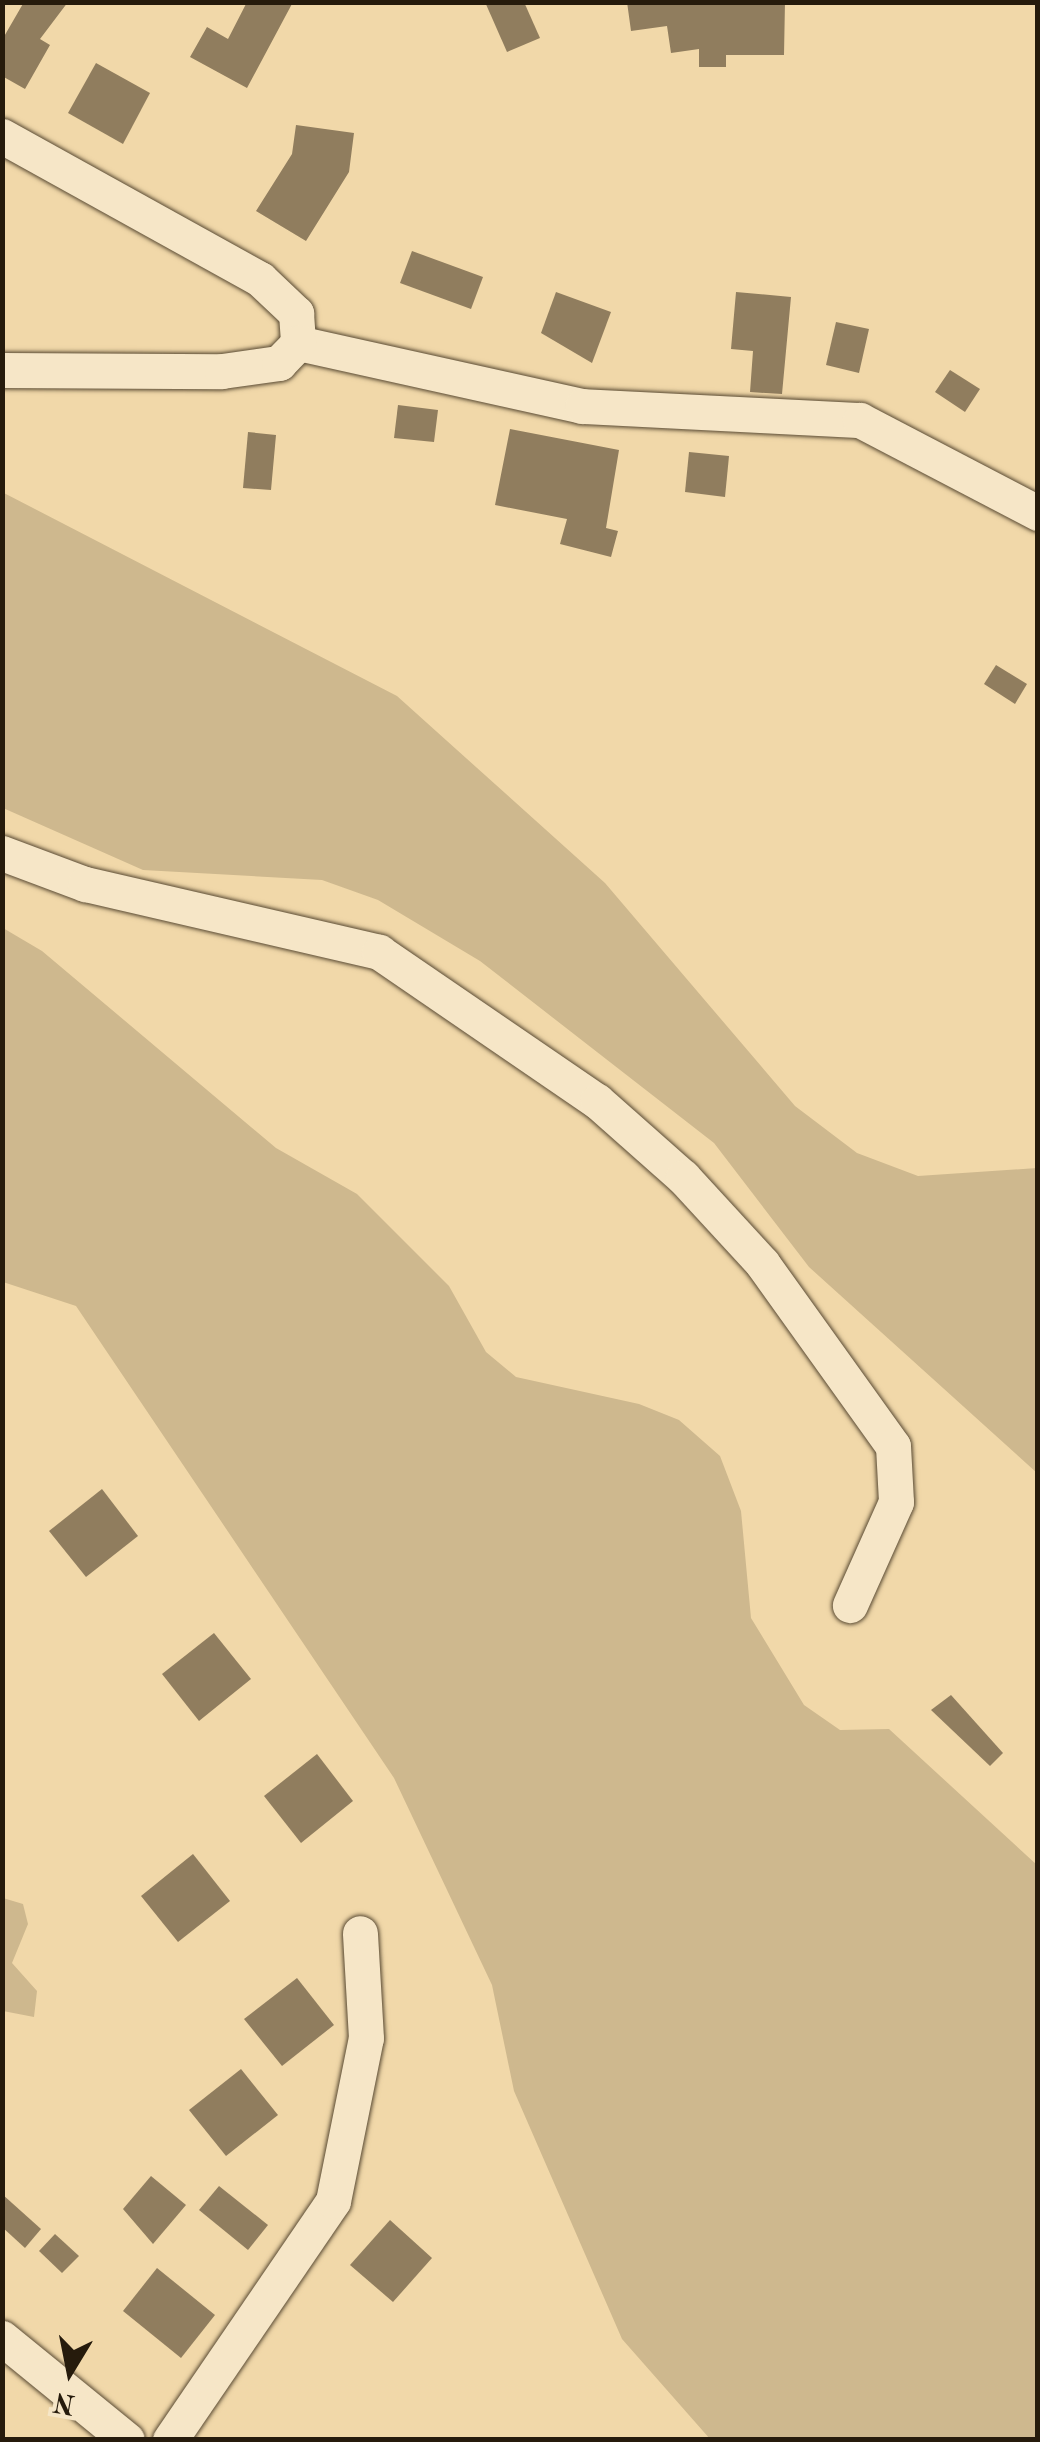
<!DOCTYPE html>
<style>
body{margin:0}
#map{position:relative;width:1040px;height:2442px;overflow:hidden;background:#f1d8a9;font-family:"Old Standard TT",serif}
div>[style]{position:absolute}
.green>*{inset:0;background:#ceb88e}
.building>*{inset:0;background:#907d5e}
.roads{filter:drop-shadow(0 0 2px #594a33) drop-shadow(0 0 2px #594a33)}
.minor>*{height:35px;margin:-17.5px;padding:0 17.5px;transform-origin:17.5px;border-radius:17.5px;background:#f6e6c7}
span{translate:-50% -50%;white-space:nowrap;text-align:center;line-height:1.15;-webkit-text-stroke:8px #f6e6c7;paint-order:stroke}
.frame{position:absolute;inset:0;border:5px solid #261b0c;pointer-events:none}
.north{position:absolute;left:20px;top:2322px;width:100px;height:100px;-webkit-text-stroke:8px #f6e6c7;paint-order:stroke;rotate:190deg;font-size:28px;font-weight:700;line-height:40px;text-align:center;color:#261b0c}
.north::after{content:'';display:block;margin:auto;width:35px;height:45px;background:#261b0c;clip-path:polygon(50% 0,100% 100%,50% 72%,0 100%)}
</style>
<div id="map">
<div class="green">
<div style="clip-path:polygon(2px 492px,397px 696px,605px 883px,795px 1106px,857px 1153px,918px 1176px,1037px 1168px,1037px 1473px,809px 1267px,714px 1143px,480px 961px,378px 900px,322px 880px,143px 870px,3px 808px)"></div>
<div style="clip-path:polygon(3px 928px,42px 951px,276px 1148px,357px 1194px,449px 1286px,486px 1352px,516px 1377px,639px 1404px,679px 1420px,720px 1456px,741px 1511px,751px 1618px,804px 1705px,840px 1730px,889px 1729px,1037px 1865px,1037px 2439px,710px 2439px,622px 2339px,514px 2091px,492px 1985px,394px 1778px,76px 1306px,3px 1282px)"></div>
<div style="clip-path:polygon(3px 1898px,23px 1904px,28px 1924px,12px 1963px,37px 1991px,34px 2017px,3px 2011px)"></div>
</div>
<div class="building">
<div style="clip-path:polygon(24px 2px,68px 2px,40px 39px,50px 45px,25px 89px,2px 76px,2px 40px)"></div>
<div style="clip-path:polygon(247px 2px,293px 2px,247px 88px,190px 57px,207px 27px,228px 39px)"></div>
<div style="clip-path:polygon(485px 2px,524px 2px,540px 38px,507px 52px)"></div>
<div style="clip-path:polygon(627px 2px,785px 2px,784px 55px,726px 55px,726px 67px,699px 67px,699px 49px,671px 53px,667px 26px,631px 31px)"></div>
<div style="clip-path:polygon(96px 63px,150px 93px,123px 144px,68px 113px)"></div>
<div style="clip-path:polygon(296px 125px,354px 133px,349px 172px,306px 241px,256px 211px,292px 154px)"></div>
<div style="clip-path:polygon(412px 251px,483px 277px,471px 309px,400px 283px)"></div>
<div style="clip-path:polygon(556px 292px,611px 312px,592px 363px,541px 333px)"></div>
<div style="clip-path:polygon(736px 292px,791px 297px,782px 394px,750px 392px,753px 351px,731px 349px)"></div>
<div style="clip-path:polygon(836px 322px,869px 329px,859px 373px,826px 365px)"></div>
<div style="clip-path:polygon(950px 370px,980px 389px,965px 412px,935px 392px)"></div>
<div style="clip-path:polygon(398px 405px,438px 410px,434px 442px,394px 438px)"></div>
<div style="clip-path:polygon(510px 429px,619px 450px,606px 528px,618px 531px,611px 557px,560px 544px,567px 519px,495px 505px)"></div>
<div style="clip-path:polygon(248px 432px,276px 435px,271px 490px,243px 488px)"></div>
<div style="clip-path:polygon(689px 452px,729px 456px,725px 497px,685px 492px)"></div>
<div style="clip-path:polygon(996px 665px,1027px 684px,1015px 704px,984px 684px)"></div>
<div style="clip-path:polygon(102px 1489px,138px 1536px,86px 1577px,49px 1531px)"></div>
<div style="clip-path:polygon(214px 1633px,251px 1679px,199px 1721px,162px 1674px)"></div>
<div style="clip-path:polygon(951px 1695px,1003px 1753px,990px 1766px,931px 1710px)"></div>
<div style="clip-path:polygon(317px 1754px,353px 1801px,301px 1843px,264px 1796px)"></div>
<div style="clip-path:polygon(193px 1854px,230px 1901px,178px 1942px,141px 1896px)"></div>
<div style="clip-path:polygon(297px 1978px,334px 2025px,282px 2066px,244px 2019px)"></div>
<div style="clip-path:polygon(241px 2069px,278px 2115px,226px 2156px,189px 2110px)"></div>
<div style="clip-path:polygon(151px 2176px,186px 2205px,153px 2244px,123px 2209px)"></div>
<div style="clip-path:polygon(219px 2186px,268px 2225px,248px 2250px,199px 2210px)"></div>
<div style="clip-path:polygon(2px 2194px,41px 2229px,25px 2248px,2px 2227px)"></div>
<div style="clip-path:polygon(390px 2220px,432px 2258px,393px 2302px,350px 2265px)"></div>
<div style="clip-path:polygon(55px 2234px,79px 2256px,62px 2273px,39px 2251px)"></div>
<div style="clip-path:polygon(157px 2268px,215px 2315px,181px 2358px,123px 2311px)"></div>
</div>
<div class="roads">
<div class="minor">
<div style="left:2px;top:136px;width:295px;rotate:29deg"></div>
<div style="left:260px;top:279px;width:50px;rotate:43.4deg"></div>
<div style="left:296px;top:313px;width:30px;rotate:86deg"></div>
<div style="left:298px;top:343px;width:291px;rotate:12.5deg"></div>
<div style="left:582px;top:406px;width:278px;rotate:2.9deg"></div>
<div style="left:860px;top:420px;width:201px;rotate:27.6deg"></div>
<div style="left:2px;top:370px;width:220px;rotate:0.3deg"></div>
<div style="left:222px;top:371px;width:58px;rotate:-8deg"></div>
<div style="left:279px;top:363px;width:28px;rotate:-46deg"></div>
<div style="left:2px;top:853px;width:89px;rotate:20.5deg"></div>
<div style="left:85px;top:884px;width:302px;rotate:13deg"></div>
<div style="left:379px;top:952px;width:264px;rotate:34.4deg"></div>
<div style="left:597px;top:1101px;width:115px;rotate:41.5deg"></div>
<div style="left:683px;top:1177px;width:117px;rotate:47.4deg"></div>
<div style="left:762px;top:1263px;width:225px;rotate:54.4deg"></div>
<div style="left:893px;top:1446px;width:56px;rotate:86.9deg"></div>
<div style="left:896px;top:1502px;width:113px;rotate:114.1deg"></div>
<div style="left:2px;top:2338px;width:161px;rotate:39.2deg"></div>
<div style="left:170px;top:2440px;width:289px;rotate:-55.7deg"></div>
<div style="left:333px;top:2201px;width:166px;rotate:-78.6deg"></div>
<div style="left:366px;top:2038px;width:105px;rotate:-93.3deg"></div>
</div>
</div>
<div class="frame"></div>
<div class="north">N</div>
</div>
